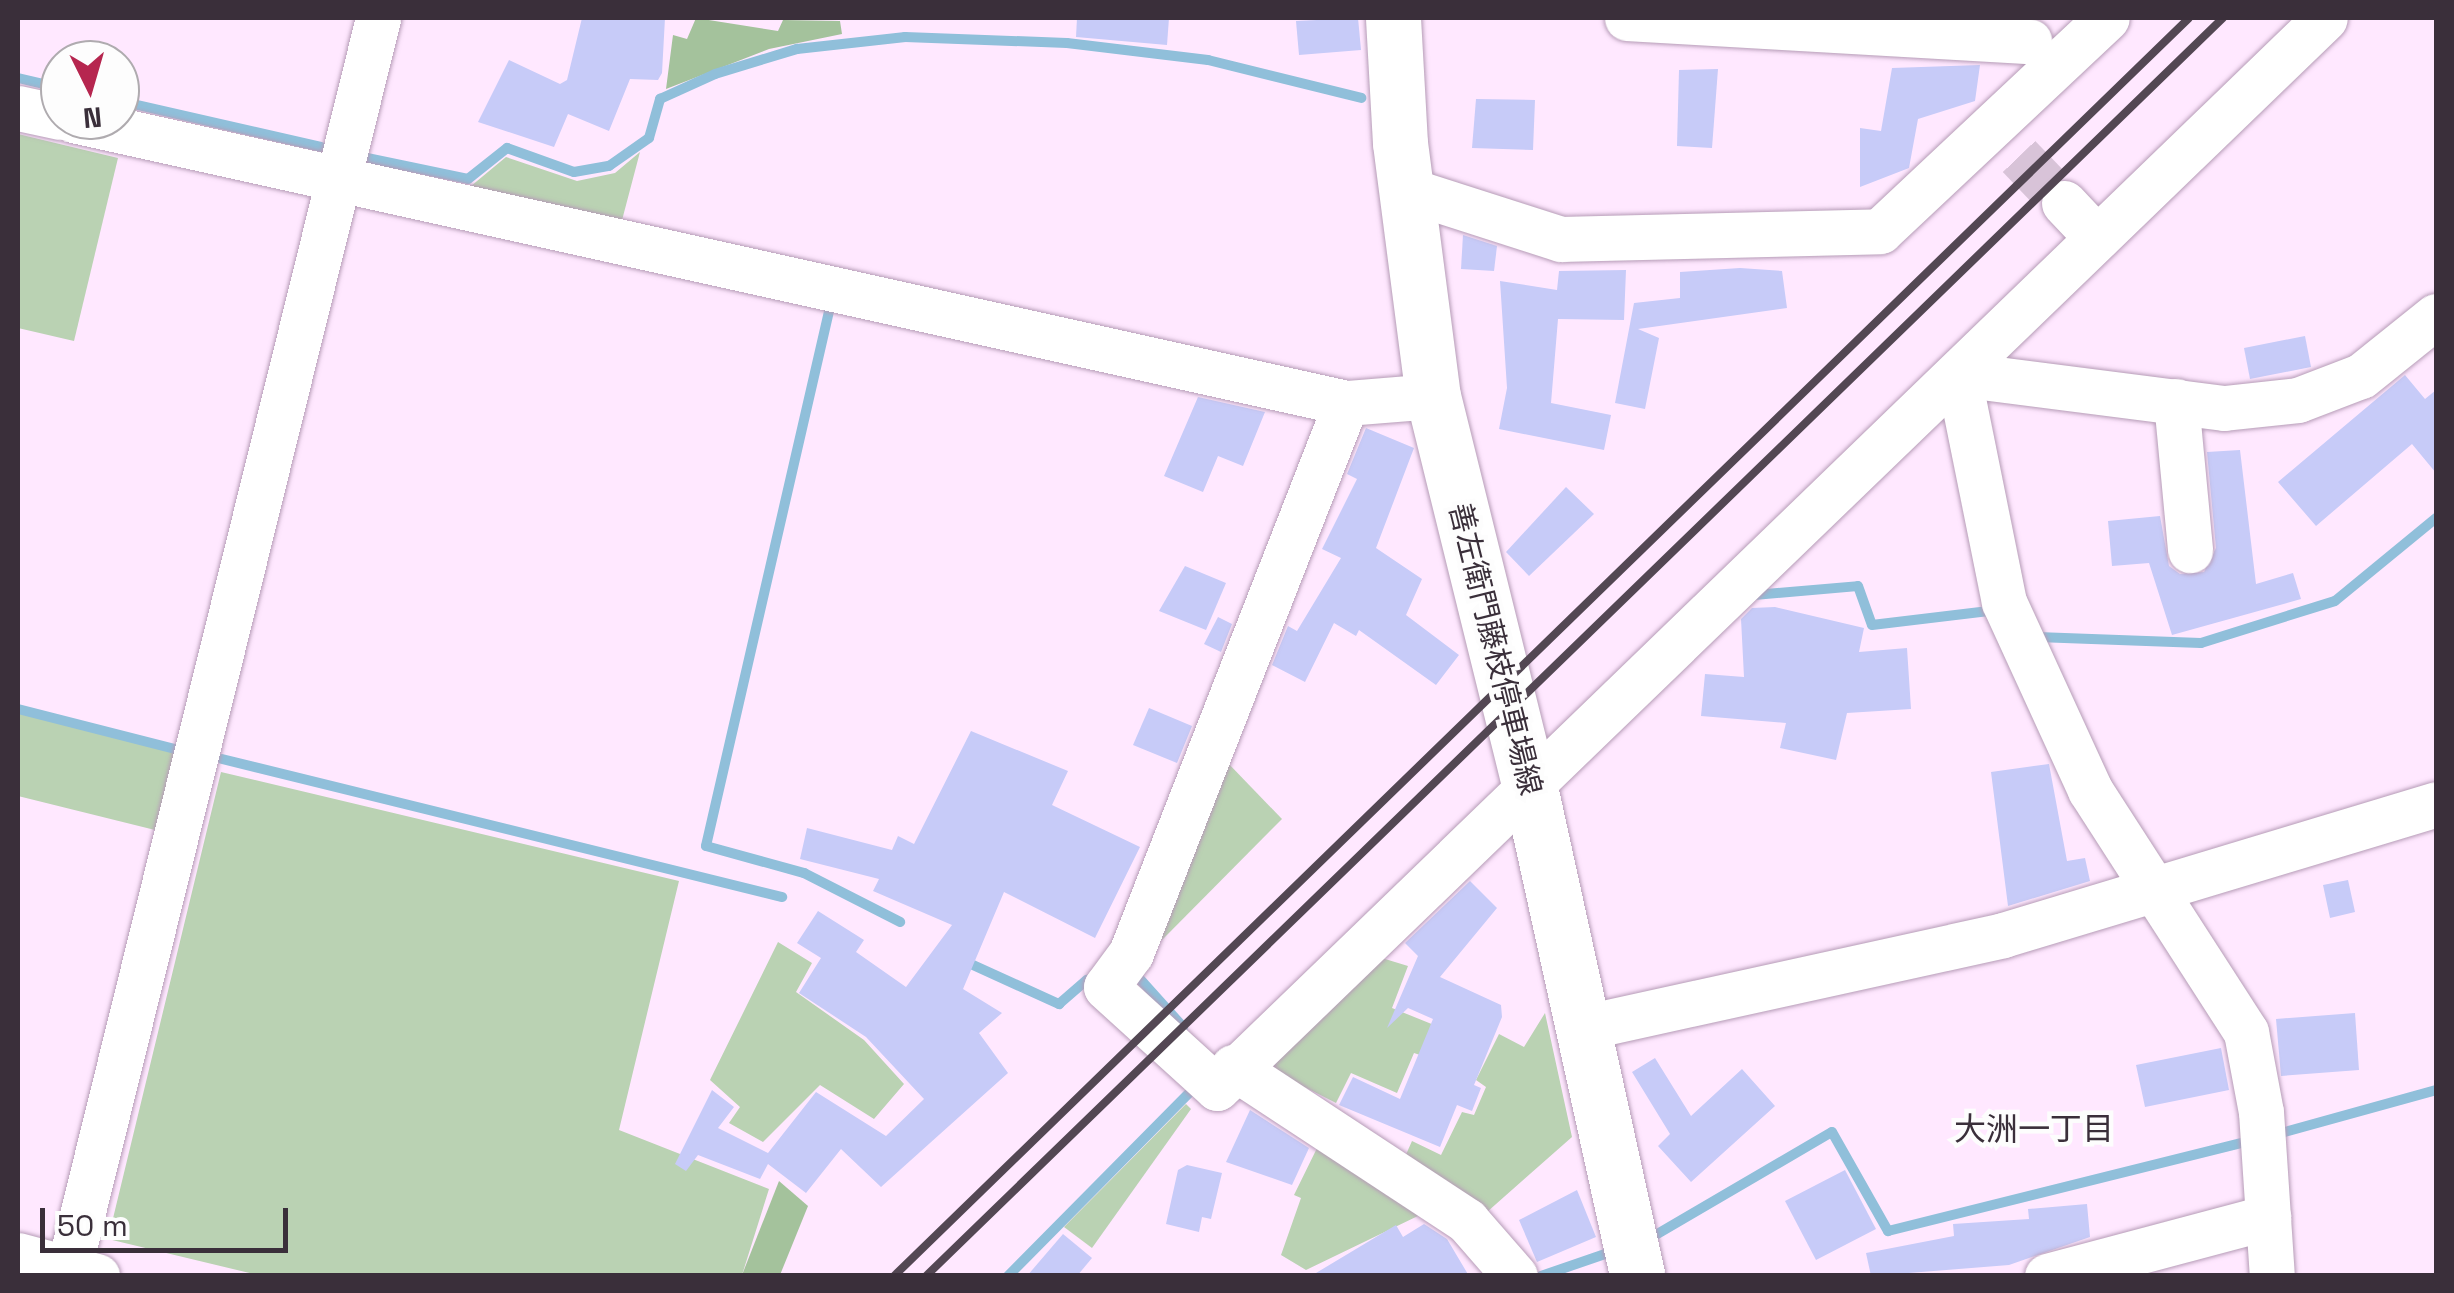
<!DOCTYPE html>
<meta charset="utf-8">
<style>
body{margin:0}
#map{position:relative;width:2454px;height:1293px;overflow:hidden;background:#ffe8ff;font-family:"Space Grotesk","Noto Sans JP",sans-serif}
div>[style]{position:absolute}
.green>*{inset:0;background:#bad2b3}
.forest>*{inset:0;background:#a4c29c}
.stream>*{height:10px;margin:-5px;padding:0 5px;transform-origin:5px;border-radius:5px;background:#90bfda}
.building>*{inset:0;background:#c7cbf8}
.minor-tunnel>*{height:45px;margin-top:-22.5px;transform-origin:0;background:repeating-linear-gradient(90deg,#d8c3d8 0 45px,transparent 0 67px)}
.roads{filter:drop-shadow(0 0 2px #b69cb7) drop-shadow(0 0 2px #b69cb7)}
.minor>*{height:45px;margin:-22.5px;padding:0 22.5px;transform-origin:22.5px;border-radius:22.5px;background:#fff}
.major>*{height:55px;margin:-27.5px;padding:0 27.5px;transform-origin:27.5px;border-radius:27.5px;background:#fff}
.rail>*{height:8px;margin:-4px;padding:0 4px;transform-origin:4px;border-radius:4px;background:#534753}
span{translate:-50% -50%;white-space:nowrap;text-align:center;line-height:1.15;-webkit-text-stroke:9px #fdfdfd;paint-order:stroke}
.street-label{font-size:30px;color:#3a2f3a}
.neighbourhood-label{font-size:32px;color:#3a2f3a}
.frame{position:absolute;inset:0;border:20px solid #3a2f3a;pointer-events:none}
.north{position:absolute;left:40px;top:40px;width:100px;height:100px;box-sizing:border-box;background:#fdfdfd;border:2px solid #afabaf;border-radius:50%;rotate:175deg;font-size:28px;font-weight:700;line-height:40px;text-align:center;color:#3a2f3a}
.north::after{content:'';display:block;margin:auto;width:35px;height:45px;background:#b6264f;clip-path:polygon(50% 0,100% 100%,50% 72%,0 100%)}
.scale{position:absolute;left:40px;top:1208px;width:248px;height:45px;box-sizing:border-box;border:5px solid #3a2f3a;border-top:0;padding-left:12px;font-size:30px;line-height:35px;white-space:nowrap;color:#3a2f3a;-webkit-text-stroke:8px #fdfdfd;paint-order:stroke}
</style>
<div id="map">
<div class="green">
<div style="clip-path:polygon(18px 134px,118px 158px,74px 341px,18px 328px)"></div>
<div style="clip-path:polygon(640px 152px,621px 224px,465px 191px,506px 157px,577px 181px,615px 173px)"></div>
<div style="clip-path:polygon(18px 712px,179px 753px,159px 831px,18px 796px)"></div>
<div style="clip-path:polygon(1226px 761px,1282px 819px,1162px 940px,1150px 931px)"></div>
<div style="clip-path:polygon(221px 772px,679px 881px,619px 1130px,769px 1189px,742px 1275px,262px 1276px,108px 1239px)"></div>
<div style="clip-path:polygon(778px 942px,812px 963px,796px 992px,864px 1040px,904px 1084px,874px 1119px,820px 1085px,763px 1142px,729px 1123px,740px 1107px,710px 1080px)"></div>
<div style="clip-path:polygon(1372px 955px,1408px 966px,1392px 1008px,1439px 1027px,1426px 1057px,1414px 1053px,1397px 1093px,1351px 1073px,1336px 1103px,1265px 1067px)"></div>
<div style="clip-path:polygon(1545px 1013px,1572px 1137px,1487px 1212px,1404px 1159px,1412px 1141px,1441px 1155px,1462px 1112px,1474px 1115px,1486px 1087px,1476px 1080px,1499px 1034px,1524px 1047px)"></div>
<div style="clip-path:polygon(1186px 1104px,1191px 1109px,1092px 1248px,1064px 1227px)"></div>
<div style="clip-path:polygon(1320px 1142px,1422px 1214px,1306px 1270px,1281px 1255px,1301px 1198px,1294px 1195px)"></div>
</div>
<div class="forest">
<div style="clip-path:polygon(696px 18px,778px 31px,783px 20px,840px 21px,842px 34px,769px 49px,666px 89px,673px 35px,687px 39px)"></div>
<div style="clip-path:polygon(779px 1181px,808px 1206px,780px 1275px,742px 1275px)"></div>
</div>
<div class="stream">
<div style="left:18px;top:78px;width:43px;rotate:13.4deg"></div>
<div style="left:120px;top:101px;width:206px;rotate:12.9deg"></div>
<div style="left:367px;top:158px;width:103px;rotate:11.7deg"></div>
<div style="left:468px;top:179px;width:50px;rotate:-38.5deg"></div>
<div style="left:507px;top:148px;width:71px;rotate:19.7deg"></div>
<div style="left:574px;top:172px;width:36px;rotate:-10deg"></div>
<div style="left:609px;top:166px;width:49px;rotate:-35deg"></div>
<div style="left:649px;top:138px;width:41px;rotate:-74.2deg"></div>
<div style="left:660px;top:99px;width:60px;rotate:-24.4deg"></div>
<div style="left:715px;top:74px;width:86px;rotate:-17deg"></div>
<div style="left:797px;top:49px;width:109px;rotate:-6.3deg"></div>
<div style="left:905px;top:37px;width:162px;rotate:2.1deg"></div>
<div style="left:1067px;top:43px;width:142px;rotate:6.9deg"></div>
<div style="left:1208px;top:60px;width:158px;rotate:13.9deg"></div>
<div style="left:830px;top:307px;width:553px;rotate:102.96deg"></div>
<div style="left:706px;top:846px;width:102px;rotate:15.4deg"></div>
<div style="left:804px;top:873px;width:108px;rotate:27deg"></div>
<div style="left:1754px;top:595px;width:104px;rotate:-4.9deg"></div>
<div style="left:1858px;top:586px;width:41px;rotate:70.3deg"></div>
<div style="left:1872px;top:625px;width:126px;rotate:-6.8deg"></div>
<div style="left:2037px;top:637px;width:164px;rotate:2.1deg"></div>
<div style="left:2201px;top:643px;width:140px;rotate:-17.4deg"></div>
<div style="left:2335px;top:601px;width:131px;rotate:-39.4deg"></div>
<div style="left:18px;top:709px;width:162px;rotate:14.3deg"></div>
<div style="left:222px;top:759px;width:577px;rotate:13.84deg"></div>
<div style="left:962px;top:960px;width:107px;rotate:24.4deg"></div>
<div style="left:1059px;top:1004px;width:37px;rotate:-41deg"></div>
<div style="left:1131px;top:969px;width:78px;rotate:48.1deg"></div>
<div style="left:2274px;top:1135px;width:168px;rotate:-15.5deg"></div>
<div style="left:1647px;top:1240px;width:214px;rotate:-30.3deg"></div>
<div style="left:1832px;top:1132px;width:114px;rotate:60.5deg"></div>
<div style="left:1888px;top:1231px;width:375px;rotate:-14deg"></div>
<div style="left:1008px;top:1276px;width:269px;rotate:-45.3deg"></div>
<div style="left:1541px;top:1276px;width:80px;rotate:-18.9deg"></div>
</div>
<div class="building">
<div style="clip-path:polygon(582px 18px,665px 18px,662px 73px,658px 80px,630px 79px,609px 131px,568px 114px,554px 147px,478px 122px,509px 60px,560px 84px,567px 80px)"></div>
<div style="clip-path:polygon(1077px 18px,1169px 18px,1167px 45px,1076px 37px)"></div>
<div style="clip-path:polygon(1358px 18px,1361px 50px,1299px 55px,1296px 21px)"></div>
<div style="clip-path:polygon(1980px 65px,1975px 101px,1918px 119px,1909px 168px,1860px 187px,1860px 128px,1881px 131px,1892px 68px)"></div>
<div style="clip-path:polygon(1718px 69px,1712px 148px,1677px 146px,1679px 70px)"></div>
<div style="clip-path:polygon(1476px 99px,1535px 100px,1533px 150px,1472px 148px)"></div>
<div style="clip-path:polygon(1463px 235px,1497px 246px,1494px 271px,1461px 269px)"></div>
<div style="clip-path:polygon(1740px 268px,1782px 271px,1787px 308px,1638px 329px,1659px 338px,1645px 409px,1615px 403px,1634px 303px,1680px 298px,1680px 272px)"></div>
<div style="clip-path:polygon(1626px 270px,1624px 320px,1558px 319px,1551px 403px,1611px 415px,1604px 450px,1499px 429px,1507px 388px,1500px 281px,1557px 290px,1559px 271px)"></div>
<div style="clip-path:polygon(2305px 336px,2311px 367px,2250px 379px,2244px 348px)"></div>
<div style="clip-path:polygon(2405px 375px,2425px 399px,2436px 390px,2436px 473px,2412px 444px,2316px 526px,2278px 482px)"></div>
<div style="clip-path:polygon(1198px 397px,1265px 412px,1243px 466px,1218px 456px,1203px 492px,1164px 476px)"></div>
<div style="clip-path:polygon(1366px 428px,1414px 448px,1376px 548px,1422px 579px,1406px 615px,1459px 655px,1436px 685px,1359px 630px,1356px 636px,1334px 623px,1305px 682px,1272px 665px,1288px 626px,1297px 631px,1341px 558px,1322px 549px,1357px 479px,1347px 474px)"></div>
<div style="clip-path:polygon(2240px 450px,2256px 584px,2293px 573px,2301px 599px,2172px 635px,2149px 563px,2112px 566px,2108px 521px,2160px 516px,2169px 566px,2180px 574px,2204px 572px,2216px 548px,2207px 452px)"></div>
<div style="clip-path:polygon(1566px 487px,1594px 514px,1529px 576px,1506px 552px)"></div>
<div style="clip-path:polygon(1185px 566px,1226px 583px,1206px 630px,1159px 611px)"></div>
<div style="clip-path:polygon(1775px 607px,1864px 628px,1859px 652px,1907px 648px,1911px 709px,1847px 713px,1836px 760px,1780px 748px,1786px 723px,1701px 716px,1705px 674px,1744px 677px,1741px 619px,1752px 608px)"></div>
<div style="clip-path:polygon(1218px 617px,1232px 624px,1221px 652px,1204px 644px)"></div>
<div style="clip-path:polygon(1149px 708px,1192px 726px,1177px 763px,1133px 745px)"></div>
<div style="clip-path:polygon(971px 731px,1068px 771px,1052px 805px,1140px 847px,1095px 938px,1004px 892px,963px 989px,1002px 1013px,979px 1033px,1008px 1073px,881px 1187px,841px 1149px,806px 1193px,768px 1164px,760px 1179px,698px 1155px,686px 1171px,675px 1164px,712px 1090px,734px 1107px,718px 1128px,768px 1153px,816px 1092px,886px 1136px,924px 1099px,866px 1037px,799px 993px,821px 958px,797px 943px,818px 911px,864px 940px,856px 952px,906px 987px,952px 925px,873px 891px,879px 879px,800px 859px,807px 828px,892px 850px,898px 836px,914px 844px)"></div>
<div style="clip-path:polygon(2049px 764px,2067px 861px,2085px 858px,2090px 881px,2008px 906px,1991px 772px)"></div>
<div style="clip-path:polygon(2348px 880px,2355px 912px,2330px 918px,2323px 885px)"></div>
<div style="clip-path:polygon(1470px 881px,1497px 908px,1440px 977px,1501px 1005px,1502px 1017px,1474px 1085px,1481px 1088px,1472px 1111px,1457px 1105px,1440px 1147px,1339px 1105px,1353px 1077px,1400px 1099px,1433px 1019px,1408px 1008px,1387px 1028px,1418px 956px,1405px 943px)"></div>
<div style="clip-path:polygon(2355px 1013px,2359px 1070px,2281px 1076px,2276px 1019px)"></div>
<div style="clip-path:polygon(2221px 1048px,2229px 1090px,2145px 1107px,2136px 1065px)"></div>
<div style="clip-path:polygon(1655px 1058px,1691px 1116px,1742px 1069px,1775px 1106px,1691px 1182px,1658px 1146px,1670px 1134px,1632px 1072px)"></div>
<div style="clip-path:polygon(1250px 1110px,1309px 1148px,1292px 1185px,1226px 1162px)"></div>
<div style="clip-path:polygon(1187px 1165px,1222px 1173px,1211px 1219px,1202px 1217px,1199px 1232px,1166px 1224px,1178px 1170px)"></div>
<div style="clip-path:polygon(1845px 1170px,1876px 1229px,1816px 1260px,1785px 1201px)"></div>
<div style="clip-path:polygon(1577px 1190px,1596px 1237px,1537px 1262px,1519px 1220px)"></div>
<div style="clip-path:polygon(2087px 1204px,2090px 1237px,2009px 1265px,1871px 1276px,1866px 1253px,1954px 1236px,1953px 1224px,2029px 1219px,2028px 1209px)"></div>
<div style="clip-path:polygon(1424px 1224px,1447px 1239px,1469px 1276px,1311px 1276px,1396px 1225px,1403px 1237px)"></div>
<div style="clip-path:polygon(1063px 1234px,1092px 1258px,1077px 1276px,1027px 1276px)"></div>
</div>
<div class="minor-tunnel">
<div style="left:2019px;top:156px;width:65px;rotate:46.2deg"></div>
</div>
<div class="roads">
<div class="minor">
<div style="left:1627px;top:18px;width:403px;rotate:3.3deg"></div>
<div style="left:18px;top:108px;width:43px;rotate:12.1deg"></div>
<div style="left:73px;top:120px;width:1304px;rotate:12.53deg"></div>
<div style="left:1346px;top:403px;width:87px;rotate:-4.6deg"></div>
<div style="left:1405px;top:189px;width:164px;rotate:17.8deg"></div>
<div style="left:1561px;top:239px;width:319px;rotate:-1.4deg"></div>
<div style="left:1880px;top:231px;width:311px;rotate:-43.2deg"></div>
<div style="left:2064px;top:203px;width:48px;rotate:46.7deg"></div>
<div style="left:1958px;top:374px;width:233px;rotate:78.6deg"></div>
<div style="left:2004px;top:602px;width:207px;rotate:65.4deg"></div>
<div style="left:2090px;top:790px;width:288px;rotate:57.2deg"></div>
<div style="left:2246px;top:1032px;width:81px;rotate:79.4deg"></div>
<div style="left:2261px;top:1112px;width:164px;rotate:86.2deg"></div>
<div style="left:1958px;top:374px;width:268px;rotate:7.3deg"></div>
<div style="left:2224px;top:408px;width:74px;rotate:-6.2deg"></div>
<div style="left:2298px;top:400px;width:67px;rotate:-20.9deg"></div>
<div style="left:2361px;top:376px;width:96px;rotate:-38.7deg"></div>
<div style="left:2176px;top:401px;width:150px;rotate:84.6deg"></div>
<div style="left:1346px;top:403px;width:591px;rotate:111.35deg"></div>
<div style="left:1131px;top:953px;width:42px;rotate:126.3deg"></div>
<div style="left:1106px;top:987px;width:150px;rotate:42.3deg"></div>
<div style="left:1217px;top:1088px;width:1540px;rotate:-44deg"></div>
<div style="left:1581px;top:1028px;width:432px;rotate:-12.4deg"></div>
<div style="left:2003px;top:935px;width:452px;rotate:-16.8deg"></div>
<div style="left:1233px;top:1067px;width:280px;rotate:33.3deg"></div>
<div style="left:1467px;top:1221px;width:73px;rotate:48.9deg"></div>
<div style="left:18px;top:1255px;width:82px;rotate:14.9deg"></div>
<div style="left:69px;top:1268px;width:1288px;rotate:-76.11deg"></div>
<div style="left:2047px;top:1276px;width:229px;rotate:-14.9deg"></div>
</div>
<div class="major">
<div style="left:1393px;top:18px;width:125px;rotate:86.8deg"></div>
<div style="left:1400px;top:143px;width:255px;rotate:82.6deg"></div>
<div style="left:1433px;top:396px;width:408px;rotate:76.1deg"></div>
<div style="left:1531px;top:792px;width:495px;rotate:77.6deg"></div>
</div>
</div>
<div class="rail">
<div style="left:894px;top:1276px;width:1805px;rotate:-44.17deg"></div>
<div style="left:926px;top:1276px;width:1807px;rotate:-44.13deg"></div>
</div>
<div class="street-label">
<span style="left:1495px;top:649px;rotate:76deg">善左衛門藤枝停車場線</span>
</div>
<div class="neighbourhood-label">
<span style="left:2034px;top:1129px">大洲一丁目</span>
</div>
<div class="frame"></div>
<div class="north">N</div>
<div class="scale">50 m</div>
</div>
